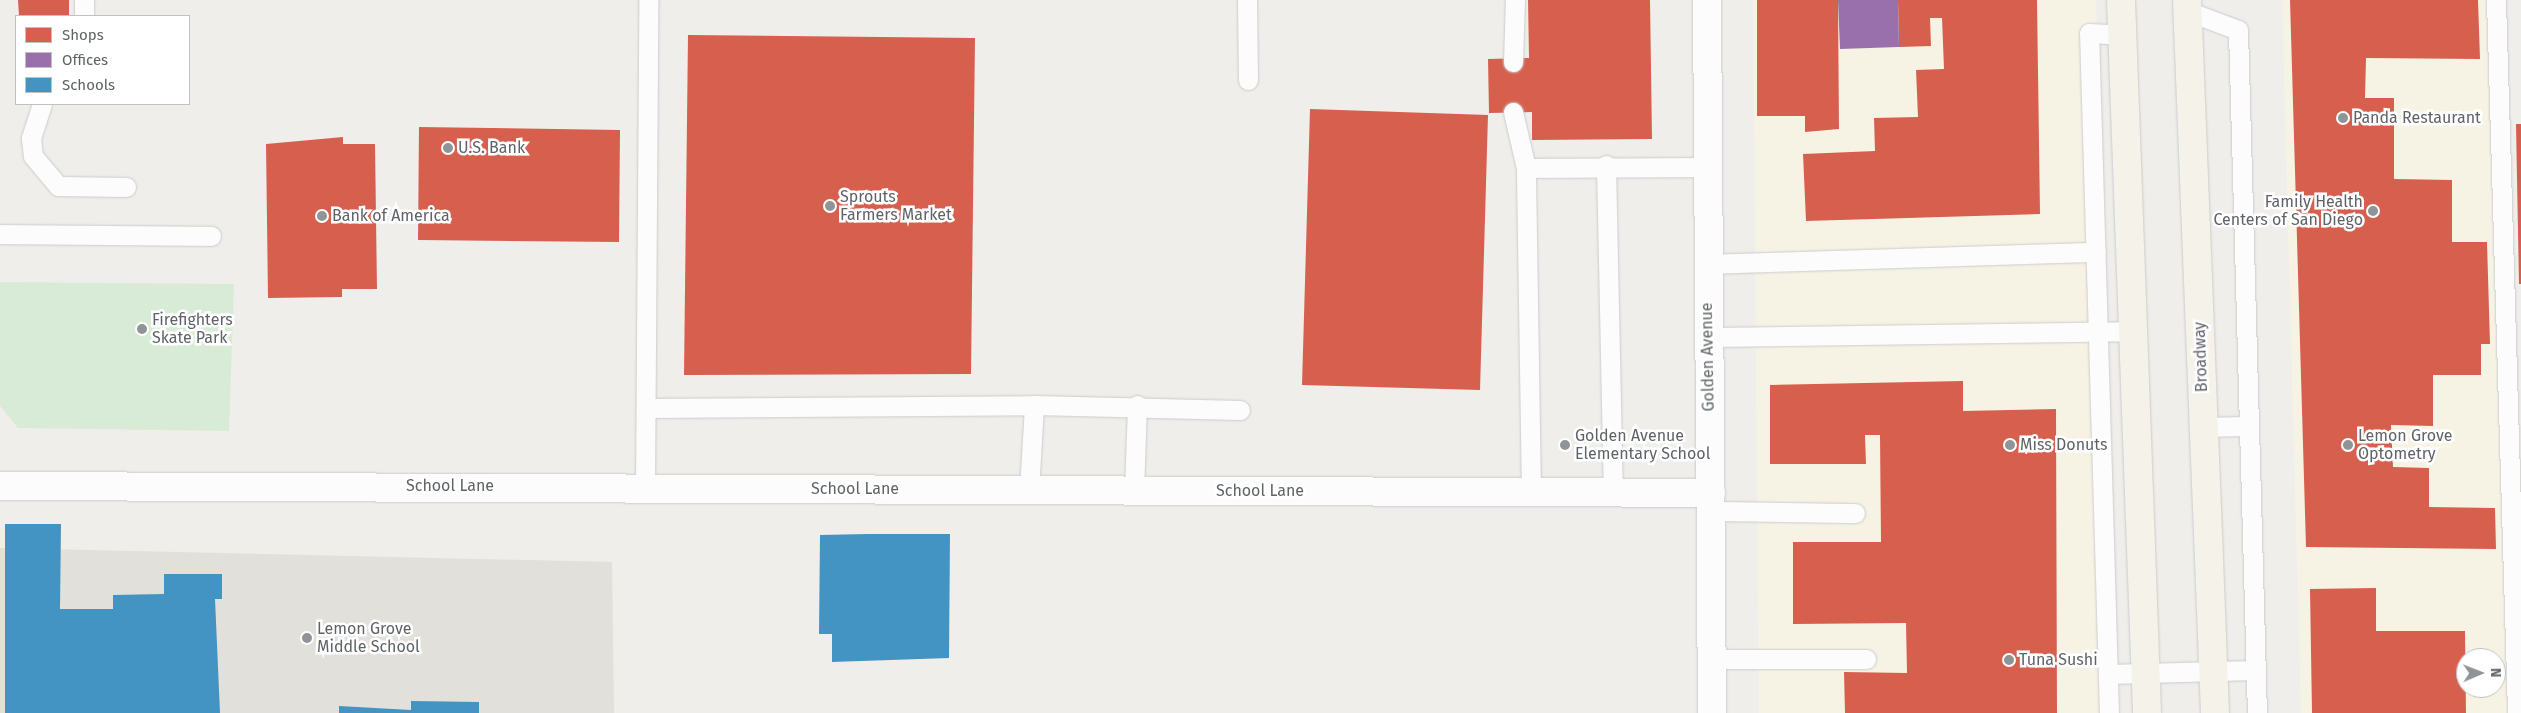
<!DOCTYPE html>
<style>
body{margin:0}
#map{position:relative;width:2521px;height:713px;overflow:hidden;background:#efeeea;font-family:"Fira Sans",sans-serif}
div>[style]{position:absolute}
.commercial>*{inset:0;background:#f7f3e4}
.education>*{inset:0;background:#e2e0da}
.green>*{inset:0;background:#d8ebd6}
.shops>*{inset:0;background:#d6604d}
.offices>*{inset:0;background:#9970ab}
.schools>*{inset:0;background:#4393c3}
.roads{filter:drop-shadow(0 0 1px #cbcccc) drop-shadow(0 0 1px #cbcccc)}
.service>*{height:19px;margin:-9.5px;padding:0 9.5px;transform-origin:9.5px;border-radius:9.5px;background:#fdfcfc}
.tertiary>*{height:28px;margin:-14px;padding:0 14px;transform-origin:14px;border-radius:14px;background:#fdfcfc}
.primary>*{height:28px;margin:-14px;padding:0 14px;transform-origin:14px;border-radius:14px;background:#f4f2e9}
.dots>*{width:14px;height:14px;translate:-50% -50%;box-sizing:border-box;border:2px solid #fff;border-radius:50%}
span{translate:-50% -50%;white-space:nowrap;text-align:center;line-height:1.15;-webkit-text-stroke:5px #fff;paint-order:stroke}
.poi-label{font-size:16px;color:#5f6368}
.left{translate:0 -50%;text-align:left}
.right{translate:-100% -50%;text-align:right}
.street-label{font-size:16px;color:#5f6368}
.legend{position:absolute;left:15px;top:15px;width:175px;height:90px;box-sizing:border-box;background:#fff;border:1px solid #bfc1c3;margin:0;padding:6px 9px;list-style:none;font-size:15px;color:#5f6368}
.legend li{display:flex;align-items:center;gap:10px;height:25px}
.legend b{width:25px;border:1px solid #bfc1c3}
.north{position:absolute;left:2456px;top:648px;width:50px;height:50px;box-sizing:border-box;background:#fff;border:1px solid #bfc1c3;border-radius:50%;rotate:89deg;font-size:14px;font-weight:700;line-height:20px;text-align:center;color:#5f6368}
.north::after{content:'';display:block;margin:auto;width:18px;height:22px;background:#919496;clip-path:polygon(50% 0,100% 100%,50% 72%,0 100%)}
</style>
<div id="map">
<div class="commercial">
<div style="clip-path:polygon(1753px 0,2096px 0,2112px 713px,1759px 713px)"></div>
<div style="clip-path:polygon(evenodd,2282px 0,2487px 0,2509px 713px,2301px 713px,2282px 0,2466px 658px,2496px 658px,2496px 688px,2466px 688px,2466px 658px)"></div>
</div>
<div class="education">
<div style="clip-path:polygon(0 548px,612px 562px,614px 713px,0 713px)"></div>
</div>
<div class="green">
<div style="clip-path:polygon(0 282px,234px 284px,229px 431px,18px 428px,0 406px)"></div>
</div>
<div class="shops">
<div style="clip-path:polygon(18px 0,69px 0,69px 16px,19px 16px)"></div>
<div style="clip-path:polygon(1528px 0,1650px 0,1652px 139px,1532px 140px,1532px 112px,1489px 113px,1488px 59px,1529px 58px)"></div>
<div style="clip-path:polygon(1757px 0,1838px 0,1839px 129px,1805px 132px,1805px 116px,1757px 116px)"></div>
<div style="clip-path:polygon(1898px 0,2037px 0,2040px 214px,1806px 221px,1803px 154px,1875px 151px,1874px 118px,1918px 117px,1916px 70px,1944px 69px,1942px 18px,1930px 18px,1931px 46px,1899px 47px)"></div>
<div style="clip-path:polygon(2290px 0,2478px 0,2480px 59px,2366px 58px,2365px 98px,2394px 98px,2394px 179px,2452px 180px,2452px 242px,2487px 242px,2490px 344px,2481px 344px,2481px 375px,2433px 375px,2433px 426px,2391px 425px,2393px 467px,2429px 468px,2429px 507px,2495px 508px,2496px 549px,2306px 547px)"></div>
<div style="clip-path:polygon(688px 35px,975px 38px,971px 374px,684px 375px)"></div>
<div style="clip-path:polygon(1310px 109px,1488px 115px,1480px 390px,1302px 385px)"></div>
<div style="clip-path:polygon(2516px 124px,2521px 124px,2521px 284px,2519px 284px)"></div>
<div style="clip-path:polygon(419px 127px,620px 130px,619px 242px,418px 240px)"></div>
<div style="clip-path:polygon(343px 137px,343px 144px,375px 144px,377px 289px,342px 289px,342px 297px,268px 298px,266px 144px)"></div>
<div style="clip-path:polygon(1963px 381px,1963px 411px,2056px 409px,2057px 713px,1845px 713px,1844px 672px,1907px 673px,1906px 623px,1793px 624px,1793px 542px,1881px 542px,1880px 435px,1865px 435px,1866px 464px,1770px 464px,1770px 385px)"></div>
<div style="clip-path:polygon(2376px 588px,2376px 631px,2465px 631px,2466px 713px,2312px 713px,2310px 589px)"></div>
</div>
<div class="offices">
<div style="clip-path:polygon(1838px 0,1898px 0,1899px 47px,1840px 49px)"></div>
</div>
<div class="schools">
<div style="clip-path:polygon(5px 524px,61px 524px,60px 609px,113px 609px,113px 595px,164px 594px,164px 574px,222px 574px,222px 599px,215px 599px,220px 713px,5px 713px)"></div>
<div style="clip-path:polygon(868px 534px,950px 534px,949px 658px,832px 662px,832px 634px,819px 634px,820px 535px)"></div>
<div style="clip-path:polygon(411px 701px,479px 702px,479px 713px,339px 713px,339px 706px,411px 710px)"></div>
</div>
<div class="roads">
<div class="service">
<div style="left:1247px;top:0;width:80px;rotate:89.3deg"></div>
<div style="left:2496px;top:0;width:713px;rotate:88.31deg"></div>
<div style="left:2187px;top:11px;width:54px;rotate:20.4deg"></div>
<div style="left:2238px;top:30px;width:683px;rotate:88.41deg"></div>
<div style="left:84px;top:16px;width:16px;rotate:-90deg"></div>
<div style="left:1513px;top:62px;width:62px;rotate:-88.2deg"></div>
<div style="left:42px;top:104px;width:36px;rotate:108deg"></div>
<div style="left:31px;top:138px;width:18px;rotate:84deg"></div>
<div style="left:33px;top:156px;width:39px;rotate:50deg"></div>
<div style="left:58px;top:186px;width:68px;rotate:0.8deg"></div>
<div style="left:1513px;top:112px;width:57px;rotate:76.9deg"></div>
<div style="left:1606px;top:165px;width:328px;rotate:88.8deg"></div>
<div style="left:0;top:234px;width:211px;rotate:0.5deg"></div>
<div style="left:1706px;top:264px;width:390px;rotate:-1.8deg"></div>
<div style="left:1707px;top:337px;width:428px;rotate:-0.8deg"></div>
<div style="left:647px;top:408px;width:387px;rotate:-0.4deg"></div>
<div style="left:1034px;top:405px;width:206px;rotate:1.4deg"></div>
<div style="left:2203px;top:427px;width:45px;rotate:-1.3deg"></div>
<div style="left:645px;top:488px;width:488px;rotate:-89.6deg"></div>
<div style="left:1029px;top:490px;width:85px;rotate:-86.6deg"></div>
<div style="left:1134px;top:491px;width:86px;rotate:-88deg"></div>
<div style="left:1531px;top:493px;width:325px;rotate:-90.9deg"></div>
<div style="left:1526px;top:168px;width:180px;rotate:-0.3deg"></div>
<div style="left:1711px;top:511px;width:144px;rotate:0.8deg"></div>
<div style="left:1712px;top:659px;width:154px"></div>
<div style="left:2108px;top:674px;width:147px;rotate:-1.6deg"></div>
<div style="left:2109px;top:713px;width:680px;rotate:-91.68deg"></div>
<div style="left:2089px;top:33px;width:34px;rotate:3deg"></div>
</div>
<div class="tertiary">
<div style="left:1707px;top:0;width:713px;rotate:89.6deg"></div>
<div style="left:0;top:486px;width:1711px;rotate:0.23deg"></div>
</div>
<div class="primary">
<div style="left:2121px;top:0;width:713px;rotate:87.91deg"></div>
<div style="left:2187px;top:0;width:714px;rotate:87.75deg"></div>
</div>
</div>
<div class="dots">
<div style="left:2343px;top:118px;background:#919496"></div>
<div style="left:448px;top:148px;background:#919496"></div>
<div style="left:830px;top:206px;background:#919496"></div>
<div style="left:2373px;top:211px;background:#919496"></div>
<div style="left:322px;top:216px;background:#919496"></div>
<div style="left:142px;top:329px;background:#919496"></div>
<div style="left:1565px;top:445px;background:#919496"></div>
<div style="left:2010px;top:445px;background:#919496"></div>
<div style="left:2348px;top:445px;background:#919496"></div>
<div style="left:307px;top:638px;background:#919496"></div>
<div style="left:2009px;top:660px;background:#919496"></div>
</div>
<div class="poi-label">
<span class="left" style="left:2353px;top:118px">Panda Restaurant</span>
<span class="left" style="left:458px;top:148px">U.S. Bank</span>
<span class="left" style="left:840px;top:206px">Sprouts<br>Farmers Market</span>
<span class="right" style="left:2363px;top:211px">Family Health<br>Centers of San Diego</span>
<span class="left" style="left:332px;top:216px">Bank of America</span>
<span class="left" style="left:152px;top:329px">Firefighters<br>Skate Park</span>
<span class="left" style="left:1575px;top:445px">Golden Avenue<br>Elementary School</span>
<span class="left" style="left:2358px;top:445px">Lemon Grove<br>Optometry</span>
<span class="left" style="left:2020px;top:445px">Miss Donuts</span>
<span class="left" style="left:317px;top:638px">Lemon Grove<br>Middle School</span>
<span class="left" style="left:2019px;top:660px">Tuna Sushi</span>
</div>
<div class="street-label">
<span style="left:1708px;top:357px;rotate:-91deg">Golden Avenue</span>
<span style="left:2201px;top:357px;rotate:-92deg">Broadway</span>
<span style="left:450px;top:486px">School Lane</span>
<span style="left:855px;top:489px">School Lane</span>
<span style="left:1260px;top:491px">School Lane</span>
</div>
<ul class="legend">
<li><b style="height:14px;background:#d6604d"></b>Shops</li>
<li><b style="height:14px;background:#9970ab"></b>Offices</li>
<li><b style="height:14px;background:#4393c3"></b>Schools</li>
</ul>
<div class="north">N</div>
</div>
